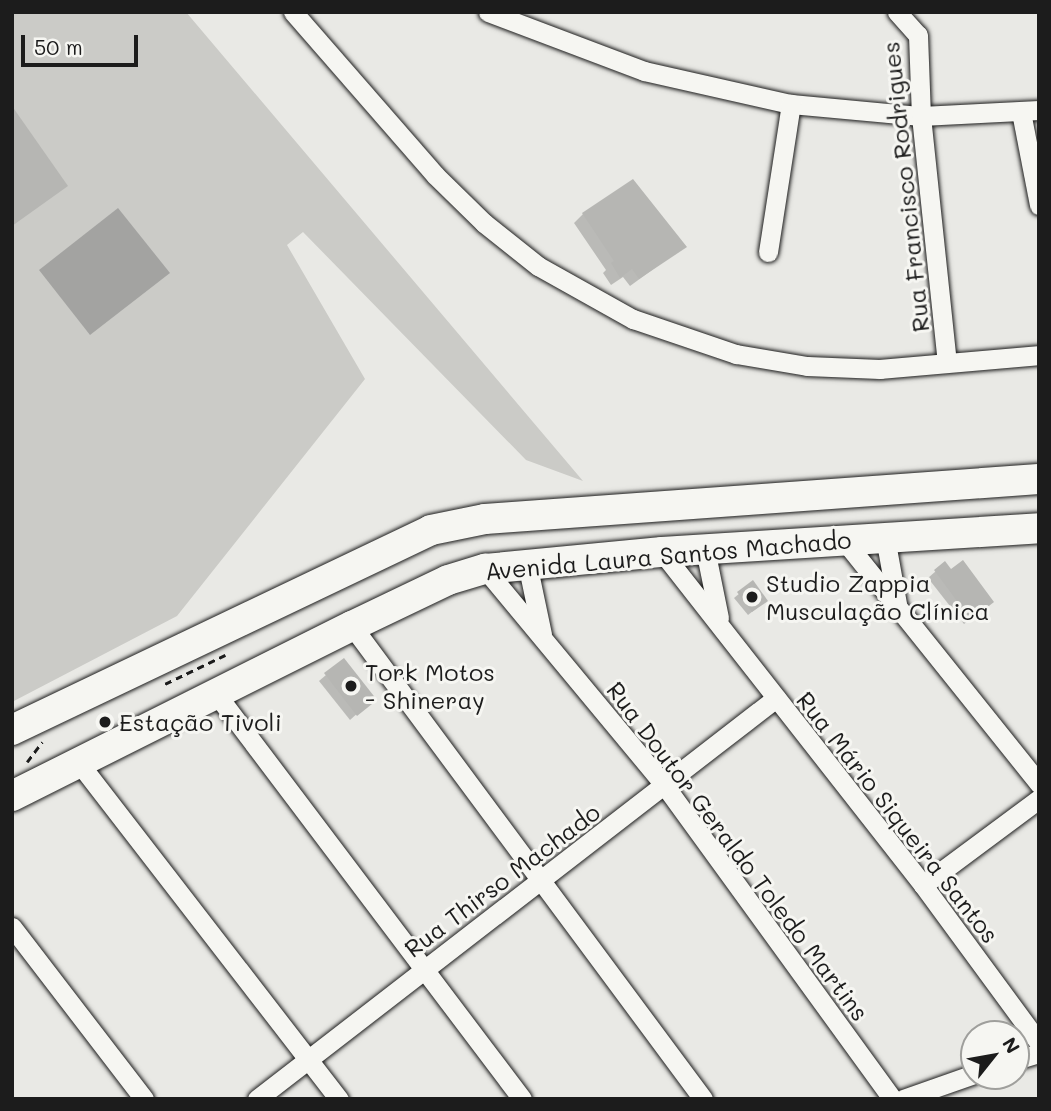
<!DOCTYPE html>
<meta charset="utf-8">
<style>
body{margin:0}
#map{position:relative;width:1051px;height:1111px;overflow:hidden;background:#e9e9e5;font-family:Mali,sans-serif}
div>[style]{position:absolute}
.green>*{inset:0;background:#cbcbc7}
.water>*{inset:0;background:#a3a3a1}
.shadow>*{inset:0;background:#0003}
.building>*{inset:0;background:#b6b6b3}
.path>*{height:2.5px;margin-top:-1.25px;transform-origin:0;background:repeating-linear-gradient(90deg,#1c1c1c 0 7px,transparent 0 12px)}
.roads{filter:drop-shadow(0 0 2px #1c1c1c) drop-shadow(0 0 2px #1c1c1c)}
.street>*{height:19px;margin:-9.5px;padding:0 9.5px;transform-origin:9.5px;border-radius:9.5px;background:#f6f6f2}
.primary>*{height:30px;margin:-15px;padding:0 15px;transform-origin:15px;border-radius:15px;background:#f6f6f2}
.dots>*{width:19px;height:19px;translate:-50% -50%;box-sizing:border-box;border:4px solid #f6f6f2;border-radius:50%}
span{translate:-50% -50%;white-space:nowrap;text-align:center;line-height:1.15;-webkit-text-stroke:6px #f6f6f2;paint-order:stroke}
.street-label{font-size:24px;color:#1c1c1c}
.poi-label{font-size:24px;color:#1c1c1c}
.left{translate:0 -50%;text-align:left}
.frame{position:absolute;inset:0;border:14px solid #1c1c1c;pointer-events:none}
.north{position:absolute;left:960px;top:1020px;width:70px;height:70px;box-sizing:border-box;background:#f6f6f2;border:2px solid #9f9f9c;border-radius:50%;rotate:59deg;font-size:19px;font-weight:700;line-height:28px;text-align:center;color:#1c1c1c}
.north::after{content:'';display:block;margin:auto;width:24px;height:32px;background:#1c1c1c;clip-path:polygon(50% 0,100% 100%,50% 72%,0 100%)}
.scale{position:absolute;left:21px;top:35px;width:117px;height:32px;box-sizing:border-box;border:4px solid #1c1c1c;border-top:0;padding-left:9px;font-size:21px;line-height:24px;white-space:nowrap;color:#1c1c1c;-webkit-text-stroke:5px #f6f6f2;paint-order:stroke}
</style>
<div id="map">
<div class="green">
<div style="clip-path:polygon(12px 12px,186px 12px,583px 481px,526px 460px,303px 232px,287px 245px,365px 379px,177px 616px,12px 702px)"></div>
</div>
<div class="water">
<div style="clip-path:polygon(118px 208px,170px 273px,90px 335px,39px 270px)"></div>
</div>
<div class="shadow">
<div style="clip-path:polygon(583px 214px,685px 246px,630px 286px,623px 277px,611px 285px,603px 273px,606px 270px,574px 223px)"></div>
<div style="clip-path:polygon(944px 564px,986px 608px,964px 624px,928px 578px)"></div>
<div style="clip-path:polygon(752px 583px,762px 604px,748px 615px,734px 598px)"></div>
<div style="clip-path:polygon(326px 675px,370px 702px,350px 720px,319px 681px)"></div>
</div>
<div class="building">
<div style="clip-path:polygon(12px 106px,68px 186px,12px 226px)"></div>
<div style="clip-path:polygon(633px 179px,687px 247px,639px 279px,632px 269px,620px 278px,611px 263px,614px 261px,582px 213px)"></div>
<div style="clip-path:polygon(963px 560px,994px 602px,971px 620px,934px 570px,945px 561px,951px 569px)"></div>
<div style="clip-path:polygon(753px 580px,768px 601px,752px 612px,737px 592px)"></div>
<div style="clip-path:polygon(344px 658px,377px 700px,357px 716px,324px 673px)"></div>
</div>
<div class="path">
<div style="left:165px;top:684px;width:67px;rotate:-25.8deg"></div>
<div style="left:27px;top:762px;width:25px;rotate:-53deg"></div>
</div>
<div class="roads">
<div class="street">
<div style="left:293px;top:12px;width:216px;rotate:48.9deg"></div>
<div style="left:435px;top:175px;width:69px;rotate:44.4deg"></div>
<div style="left:484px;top:223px;width:69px;rotate:38.5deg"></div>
<div style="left:538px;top:266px;width:109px;rotate:29.2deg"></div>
<div style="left:633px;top:319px;width:109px;rotate:18.8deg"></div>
<div style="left:736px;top:354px;width:72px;rotate:9.6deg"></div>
<div style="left:807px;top:366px;width:73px;rotate:2.4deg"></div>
<div style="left:880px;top:369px;width:160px;rotate:-5deg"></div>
<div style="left:488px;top:12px;width:167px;rotate:20.7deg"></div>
<div style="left:644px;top:71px;width:151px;rotate:12.7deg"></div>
<div style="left:791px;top:104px;width:131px;rotate:5.3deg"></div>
<div style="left:921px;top:116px;width:118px;rotate:-2.9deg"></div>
<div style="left:897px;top:12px;width:31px;rotate:48deg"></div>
<div style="left:918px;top:35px;width:81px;rotate:87.9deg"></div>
<div style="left:921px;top:116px;width:248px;rotate:84deg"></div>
<div style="left:1021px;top:112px;width:95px;rotate:79deg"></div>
<div style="left:768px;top:252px;width:150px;rotate:-81.2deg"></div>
<div style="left:885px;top:537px;width:68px;rotate:79.8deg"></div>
<div style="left:843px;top:539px;width:314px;rotate:51.3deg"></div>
<div style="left:705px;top:549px;width:70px;rotate:78.5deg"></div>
<div style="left:662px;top:552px;width:423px;rotate:51.9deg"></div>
<div style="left:923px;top:885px;width:196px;rotate:53.7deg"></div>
<div style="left:527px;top:563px;width:73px;rotate:78.1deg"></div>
<div style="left:485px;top:569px;width:282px;rotate:50.3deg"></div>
<div style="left:665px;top:786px;width:387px;rotate:54deg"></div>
<div style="left:352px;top:626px;width:589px;rotate:53.42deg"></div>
<div style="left:217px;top:695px;width:506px;rotate:52.95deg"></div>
<div style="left:79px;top:763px;width:425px;rotate:52.3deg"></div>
<div style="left:923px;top:885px;width:144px;rotate:-36.6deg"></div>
<div style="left:12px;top:927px;width:217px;rotate:52.5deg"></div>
<div style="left:1016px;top:1060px;width:24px;rotate:-17deg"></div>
<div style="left:257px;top:1099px;width:656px;rotate:-37.69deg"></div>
<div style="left:903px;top:1099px;width:75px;rotate:-19.4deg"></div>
</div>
<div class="primary">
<div style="left:12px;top:730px;width:464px;rotate:-25.5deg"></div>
<div style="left:431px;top:530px;width:55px;rotate:-11.5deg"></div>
<div style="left:485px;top:519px;width:555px;rotate:-4.13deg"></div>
<div style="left:12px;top:796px;width:380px;rotate:-26.6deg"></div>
<div style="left:352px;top:626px;width:106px;rotate:-25.6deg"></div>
<div style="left:448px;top:580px;width:39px;rotate:-17deg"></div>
<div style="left:485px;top:569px;width:178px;rotate:-5.5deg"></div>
<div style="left:662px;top:552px;width:378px;rotate:-3.6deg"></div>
</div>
</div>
<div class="dots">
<div style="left:752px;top:597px;background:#1c1c1c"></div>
<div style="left:351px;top:686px;background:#1c1c1c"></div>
<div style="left:105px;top:722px;background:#1c1c1c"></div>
</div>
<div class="street-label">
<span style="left:905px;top:187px;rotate:-96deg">Rua Francisco Rodrigues</span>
<span style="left:668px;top:555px;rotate:-5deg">Avenida Laura Santos Machado</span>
<span style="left:898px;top:817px;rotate:52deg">Rua Mário Siqueira Santos</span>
<span style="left:738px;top:851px;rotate:53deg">Rua Doutor Geraldo Toledo Martins</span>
<span style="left:502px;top:880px;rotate:-37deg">Rua Thirso Machado</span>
</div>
<div class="poi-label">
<span class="left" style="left:766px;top:597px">Studio Zappia<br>Musculação Clínica</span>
<span class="left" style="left:365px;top:686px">Tork Motos<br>- Shineray</span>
<span class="left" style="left:119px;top:722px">Estação Tivoli</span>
</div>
<div class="frame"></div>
<div class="north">N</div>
<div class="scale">50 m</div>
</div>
